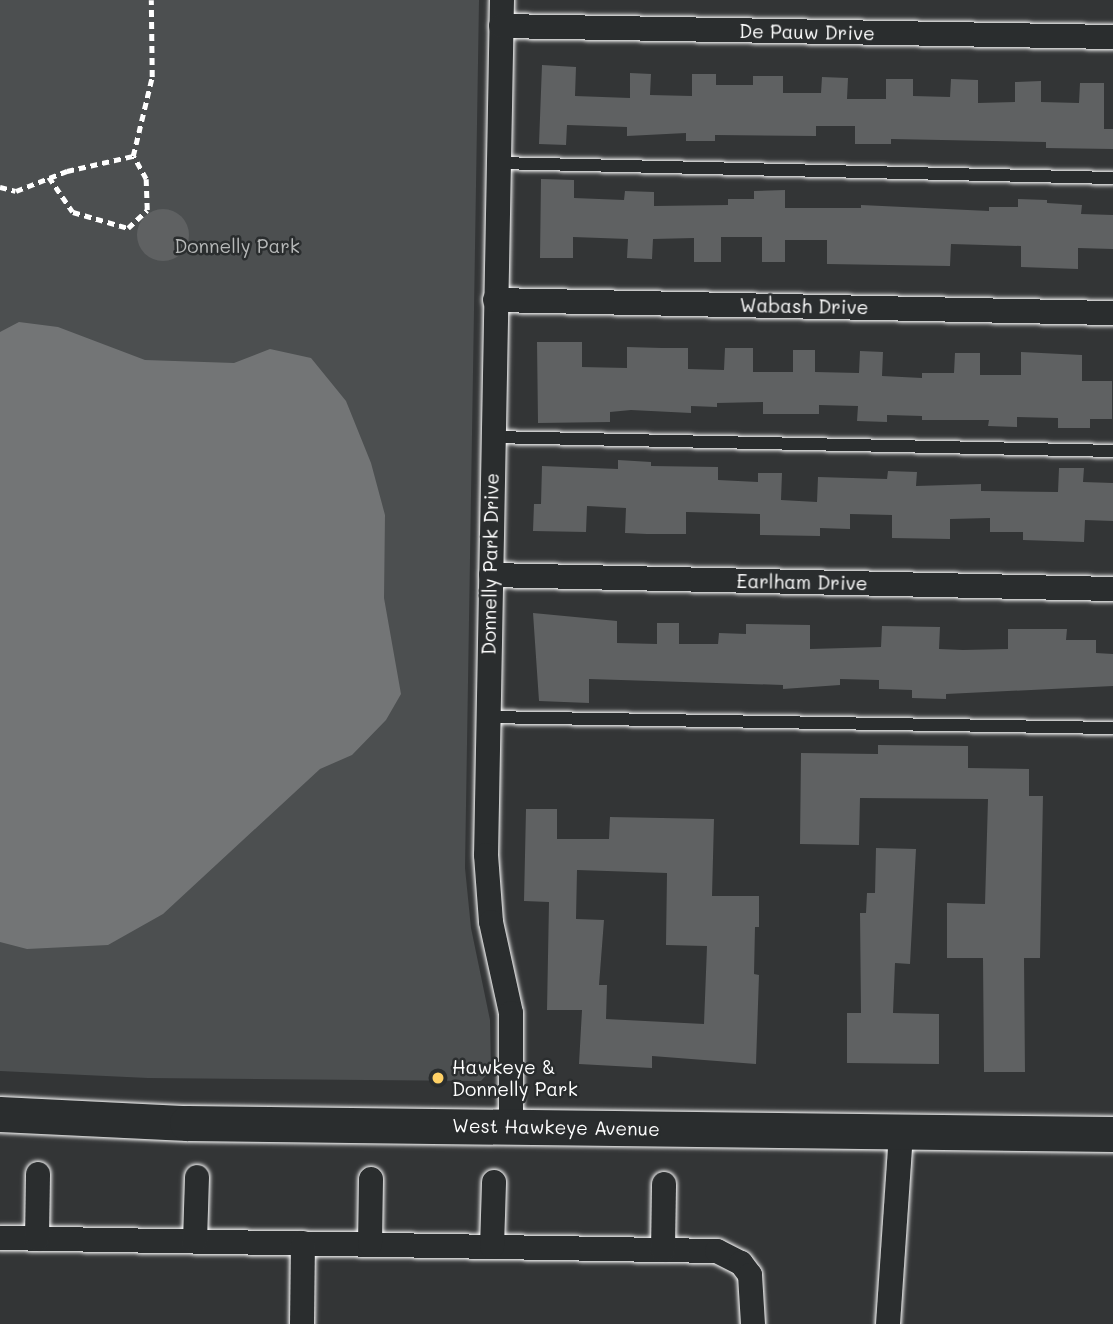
<!DOCTYPE html>
<style>
body{margin:0}
#map{position:relative;width:1113px;height:1324px;overflow:hidden;background:#333536;font-family:Mali,sans-serif}
div>[style]{position:absolute}
.green>*{inset:0;background:#4c4f50}
.water>*{inset:0;background:#737576}
.building>*{inset:0;background:#5f6162}
.round{border-radius:50%}
.path>*{height:4.5px;margin-top:-2.25px;transform-origin:0;background:repeating-linear-gradient(90deg,#fff 0 7px,transparent 0 12px)}
.roads{filter:drop-shadow(0 0 2px #fff) drop-shadow(0 0 2px #fff)}
.lane>*{height:12px;margin:-6px;padding:0 6px;transform-origin:6px;border-radius:6px;background:#2a2d2e}
.street>*{height:24px;margin:-12px;padding:0 12px;transform-origin:12px;border-radius:12px;background:#2a2d2e}
.secondary>*{height:35px;margin:-17.5px;padding:0 17.5px;transform-origin:17.5px;border-radius:17.5px;background:#2a2d2e}
.dots>*{width:19px;height:19px;translate:-50% -50%;box-sizing:border-box;border:4px solid #2a2d2e;border-radius:50%}
span{translate:-50% -50%;white-space:nowrap;text-align:center;line-height:1.15;-webkit-text-stroke:5px #2a2d2e;paint-order:stroke}
.street-label{font-size:19px;color:#fff}
.park-label{font-size:19px;color:#b7b9b9}
.poi-label{font-size:19px;color:#fff}
.left{translate:0 -50%;text-align:left}
</style>
<div id="map">
<div class="green">
<div style="clip-path:polygon(0 0,479px 0,465px 868px,471px 928px,490px 1020px,491px 1070px,481px 1081px,148px 1078px,0 1071px)"></div>
</div>
<div class="water">
<div style="clip-path:polygon(19px 322px,58px 327px,145px 360px,234px 363px,270px 349px,311px 358px,346px 401px,371px 463px,385px 515px,384px 598px,401px 694px,386px 720px,352px 755px,320px 769px,163px 914px,108px 945px,27px 949px,0 942px,0 332px)"></div>
</div>
<div class="building">
<div style="clip-path:polygon(542px 65px,576px 67px,575px 96px,630px 98px,630px 73px,651px 74px,650px 95px,692px 96px,692px 74px,716px 74px,716px 85px,753px 85px,753px 76px,783px 76px,783px 93px,821px 93px,822px 77px,848px 78px,847px 99px,886px 99px,886px 79px,913px 79px,913px 96px,950px 97px,951px 79px,978px 80px,978px 103px,1015px 102px,1015px 82px,1041px 81px,1041px 102px,1079px 103px,1080px 83px,1104px 83px,1104px 129px,1113px 129px,1113px 149px,1046px 148px,1046px 142px,891px 139px,891px 144px,855px 144px,855px 126px,816px 126px,816px 136px,715px 135px,715px 141px,686px 141px,686px 133px,627px 136px,627px 127px,567px 125px,566px 145px,539px 144px)"></div>
<div style="clip-path:polygon(541px 179px,574px 180px,574px 198px,624px 200px,625px 191px,654px 192px,654px 206px,728px 205px,728px 199px,754px 199px,754px 191px,785px 190px,785px 208px,861px 208px,861px 205px,989px 211px,989px 207px,1018px 207px,1018px 199px,1047px 200px,1047px 203px,1082px 205px,1081px 214px,1113px 215px,1113px 249px,1078px 248px,1078px 269px,1021px 267px,1021px 246px,951px 244px,950px 266px,827px 264px,827px 240px,785px 240px,785px 262px,762px 262px,762px 237px,721px 237px,721px 262px,694px 262px,694px 238px,653px 239px,652px 259px,627px 258px,628px 239px,573px 237px,573px 258px,540px 258px)"></div>
<div class="round" style="left:137px;top:209px;width:52px;height:52px"></div>
<div style="clip-path:polygon(537px 342px,582px 342px,582px 367px,627px 368px,627px 347px,662px 348px,688px 348px,688px 369px,724px 370px,725px 348px,753px 348px,753px 372px,793px 372px,793px 350px,815px 350px,815px 372px,859px 373px,860px 351px,883px 352px,882px 376px,922px 378px,922px 373px,954px 373px,955px 353px,980px 353px,980px 375px,1021px 375px,1021px 352px,1082px 355px,1082px 381px,1112px 381px,1112px 419px,1090px 419px,1090px 428px,1058px 428px,1058px 418px,1017px 417px,1017px 427px,988px 426px,989px 420px,922px 420px,922px 416px,887px 415px,887px 422px,857px 421px,858px 406px,819px 405px,819px 414px,763px 414px,763px 402px,717px 403px,717px 407px,691px 406px,691px 413px,631px 410px,610px 412px,610px 422px,538px 423px)"></div>
<div style="clip-path:polygon(618px 460px,651px 462px,651px 466px,718px 467px,718px 480px,758px 482px,758px 473px,782px 473px,781px 500px,817px 502px,818px 477px,887px 479px,888px 471px,917px 472px,916px 486px,981px 484px,981px 491px,1058px 492px,1059px 468px,1084px 468px,1083px 482px,1113px 483px,1113px 521px,1085px 520px,1084px 542px,1023px 540px,1023px 532px,990px 532px,990px 518px,950px 519px,950px 539px,892px 538px,892px 515px,850px 514px,850px 529px,820px 528px,820px 536px,760px 535px,760px 514px,686px 512px,686px 534px,647px 534px,625px 533px,626px 508px,587px 506px,586px 532px,533px 531px,534px 504px,541px 504px,542px 466px,618px 469px)"></div>
<div style="clip-path:polygon(533px 613px,617px 621px,617px 643px,657px 644px,657px 623px,679px 623px,679px 644px,718px 644px,719px 633px,746px 634px,746px 624px,810px 625px,810px 649px,881px 647px,882px 626px,940px 627px,939px 649px,963px 650px,1008px 649px,1008px 629px,1067px 629px,1066px 640px,1096px 640px,1096px 653px,1113px 654px,1113px 686px,946px 694px,946px 699px,912px 698px,912px 690px,879px 689px,879px 680px,840px 679px,840px 685px,783px 689px,783px 685px,589px 679px,589px 703px,539px 701px)"></div>
<div style="clip-path:polygon(878px 745px,968px 746px,968px 768px,1029px 769px,1029px 796px,1043px 796px,1040px 958px,1024px 958px,1025px 1072px,984px 1072px,983px 958px,947px 958px,947px 903px,985px 904px,988px 799px,860px 798px,859px 845px,800px 844px,801px 753px,878px 754px)"></div>
<div style="clip-path:polygon(evenodd,526px 809px,557px 809px,557px 839px,609px 839px,610px 817px,714px 819px,712px 896px,759px 896px,759px 927px,755px 927px,754px 974px,759px 975px,756px 1064px,652px 1056px,652px 1068px,579px 1064px,582px 1010px,547px 1010px,549px 902px,524px 901px,526px 809px,577px 870px,667px 873px,666px 945px,707px 946px,704px 1024px,606px 1019px,607px 985px,599px 985px,604px 920px,576px 919px,577px 870px)"></div>
<div style="clip-path:polygon(876px 848px,916px 849px,910px 964px,895px 963px,893px 1013px,939px 1014px,939px 1064px,847px 1063px,847px 1013px,861px 1013px,860px 913px,866px 913px,867px 893px,875px 893px)"></div>
</div>
<div class="path">
<div style="left:49px;top:177px;width:42px;rotate:55.6deg"></div>
<div style="left:73px;top:212px;width:57px;rotate:16.2deg"></div>
<div style="left:128px;top:228px;width:26px;rotate:-43deg"></div>
<div style="left:147px;top:210px;width:31px;rotate:-92deg"></div>
<div style="left:146px;top:179px;width:26px;rotate:-119deg"></div>
<div style="left:0;top:187px;width:16px;rotate:14deg"></div>
<div style="left:16px;top:191px;width:55px;rotate:-21.4deg"></div>
<div style="left:67px;top:171px;width:68px;rotate:-12.8deg"></div>
<div style="left:133px;top:156px;width:81px;rotate:-76.5deg"></div>
<div style="left:152px;top:77px;width:77px;rotate:-90.7deg"></div>
</div>
<div class="roads">
<div class="lane">
<div style="left:498px;top:163px;width:615px;rotate:1.4deg"></div>
<div style="left:493px;top:437px;width:620px;rotate:1.29deg"></div>
<div style="left:487px;top:717px;width:626px;rotate:1.01deg"></div>
</div>
<div class="street">
<div style="left:502px;top:0;width:855px;rotate:91.07deg"></div>
<div style="left:486px;top:855px;width:67px;rotate:85.7deg"></div>
<div style="left:491px;top:922px;width:93px;rotate:77.6deg"></div>
<div style="left:511px;top:1013px;width:113px;rotate:90deg"></div>
<div style="left:501px;top:26px;width:612px;rotate:1.03deg"></div>
<div style="left:495px;top:300px;width:618px;rotate:1.21deg"></div>
<div style="left:491px;top:575px;width:622px;rotate:1.29deg"></div>
<div style="left:0;top:1238px;width:717px;rotate:1.04deg"></div>
<div style="left:717px;top:1251px;width:27px;rotate:27deg"></div>
<div style="left:741px;top:1263px;width:15px;rotate:53deg"></div>
<div style="left:750px;top:1275px;width:49px;rotate:86.5deg"></div>
<div style="left:37px;top:1239px;width:65px;rotate:-89.1deg"></div>
<div style="left:195px;top:1241px;width:64px;rotate:-88.2deg"></div>
<div style="left:370px;top:1244px;width:65px;rotate:-89.1deg"></div>
<div style="left:492px;top:1247px;width:65px;rotate:-88.2deg"></div>
<div style="left:663px;top:1250px;width:66px;rotate:-89.1deg"></div>
<div style="left:302px;top:1324px;width:81px;rotate:-89.3deg"></div>
<div style="left:888px;top:1324px;width:193px;rotate:-86.1deg"></div>
</div>
<div class="secondary">
<div style="left:0;top:1114px;width:187px;rotate:2.8deg"></div>
<div style="left:187px;top:1123px;width:926px;rotate:0.68deg"></div>
</div>
</div>
<div class="dots">
<div style="left:438px;top:1078px;background:#ffd166"></div>
</div>
<div class="street-label">
<span style="left:807px;top:32px;rotate:1deg">De Pauw Drive</span>
<span style="left:804px;top:306px;rotate:1deg">Wabash Drive</span>
<span style="left:490px;top:564px;rotate:-89deg">Donnelly Park Drive</span>
<span style="left:802px;top:582px;rotate:1deg">Earlham Drive</span>
<span style="left:556px;top:1127px;rotate:1deg">West Hawkeye Avenue</span>
</div>
<div class="park-label">
<span style="left:237px;top:246px">Donnelly Park</span>
</div>
<div class="poi-label">
<span class="left" style="left:452px;top:1078px">Hawkeye &amp;<br>Donnelly Park</span>
</div>
</div>
